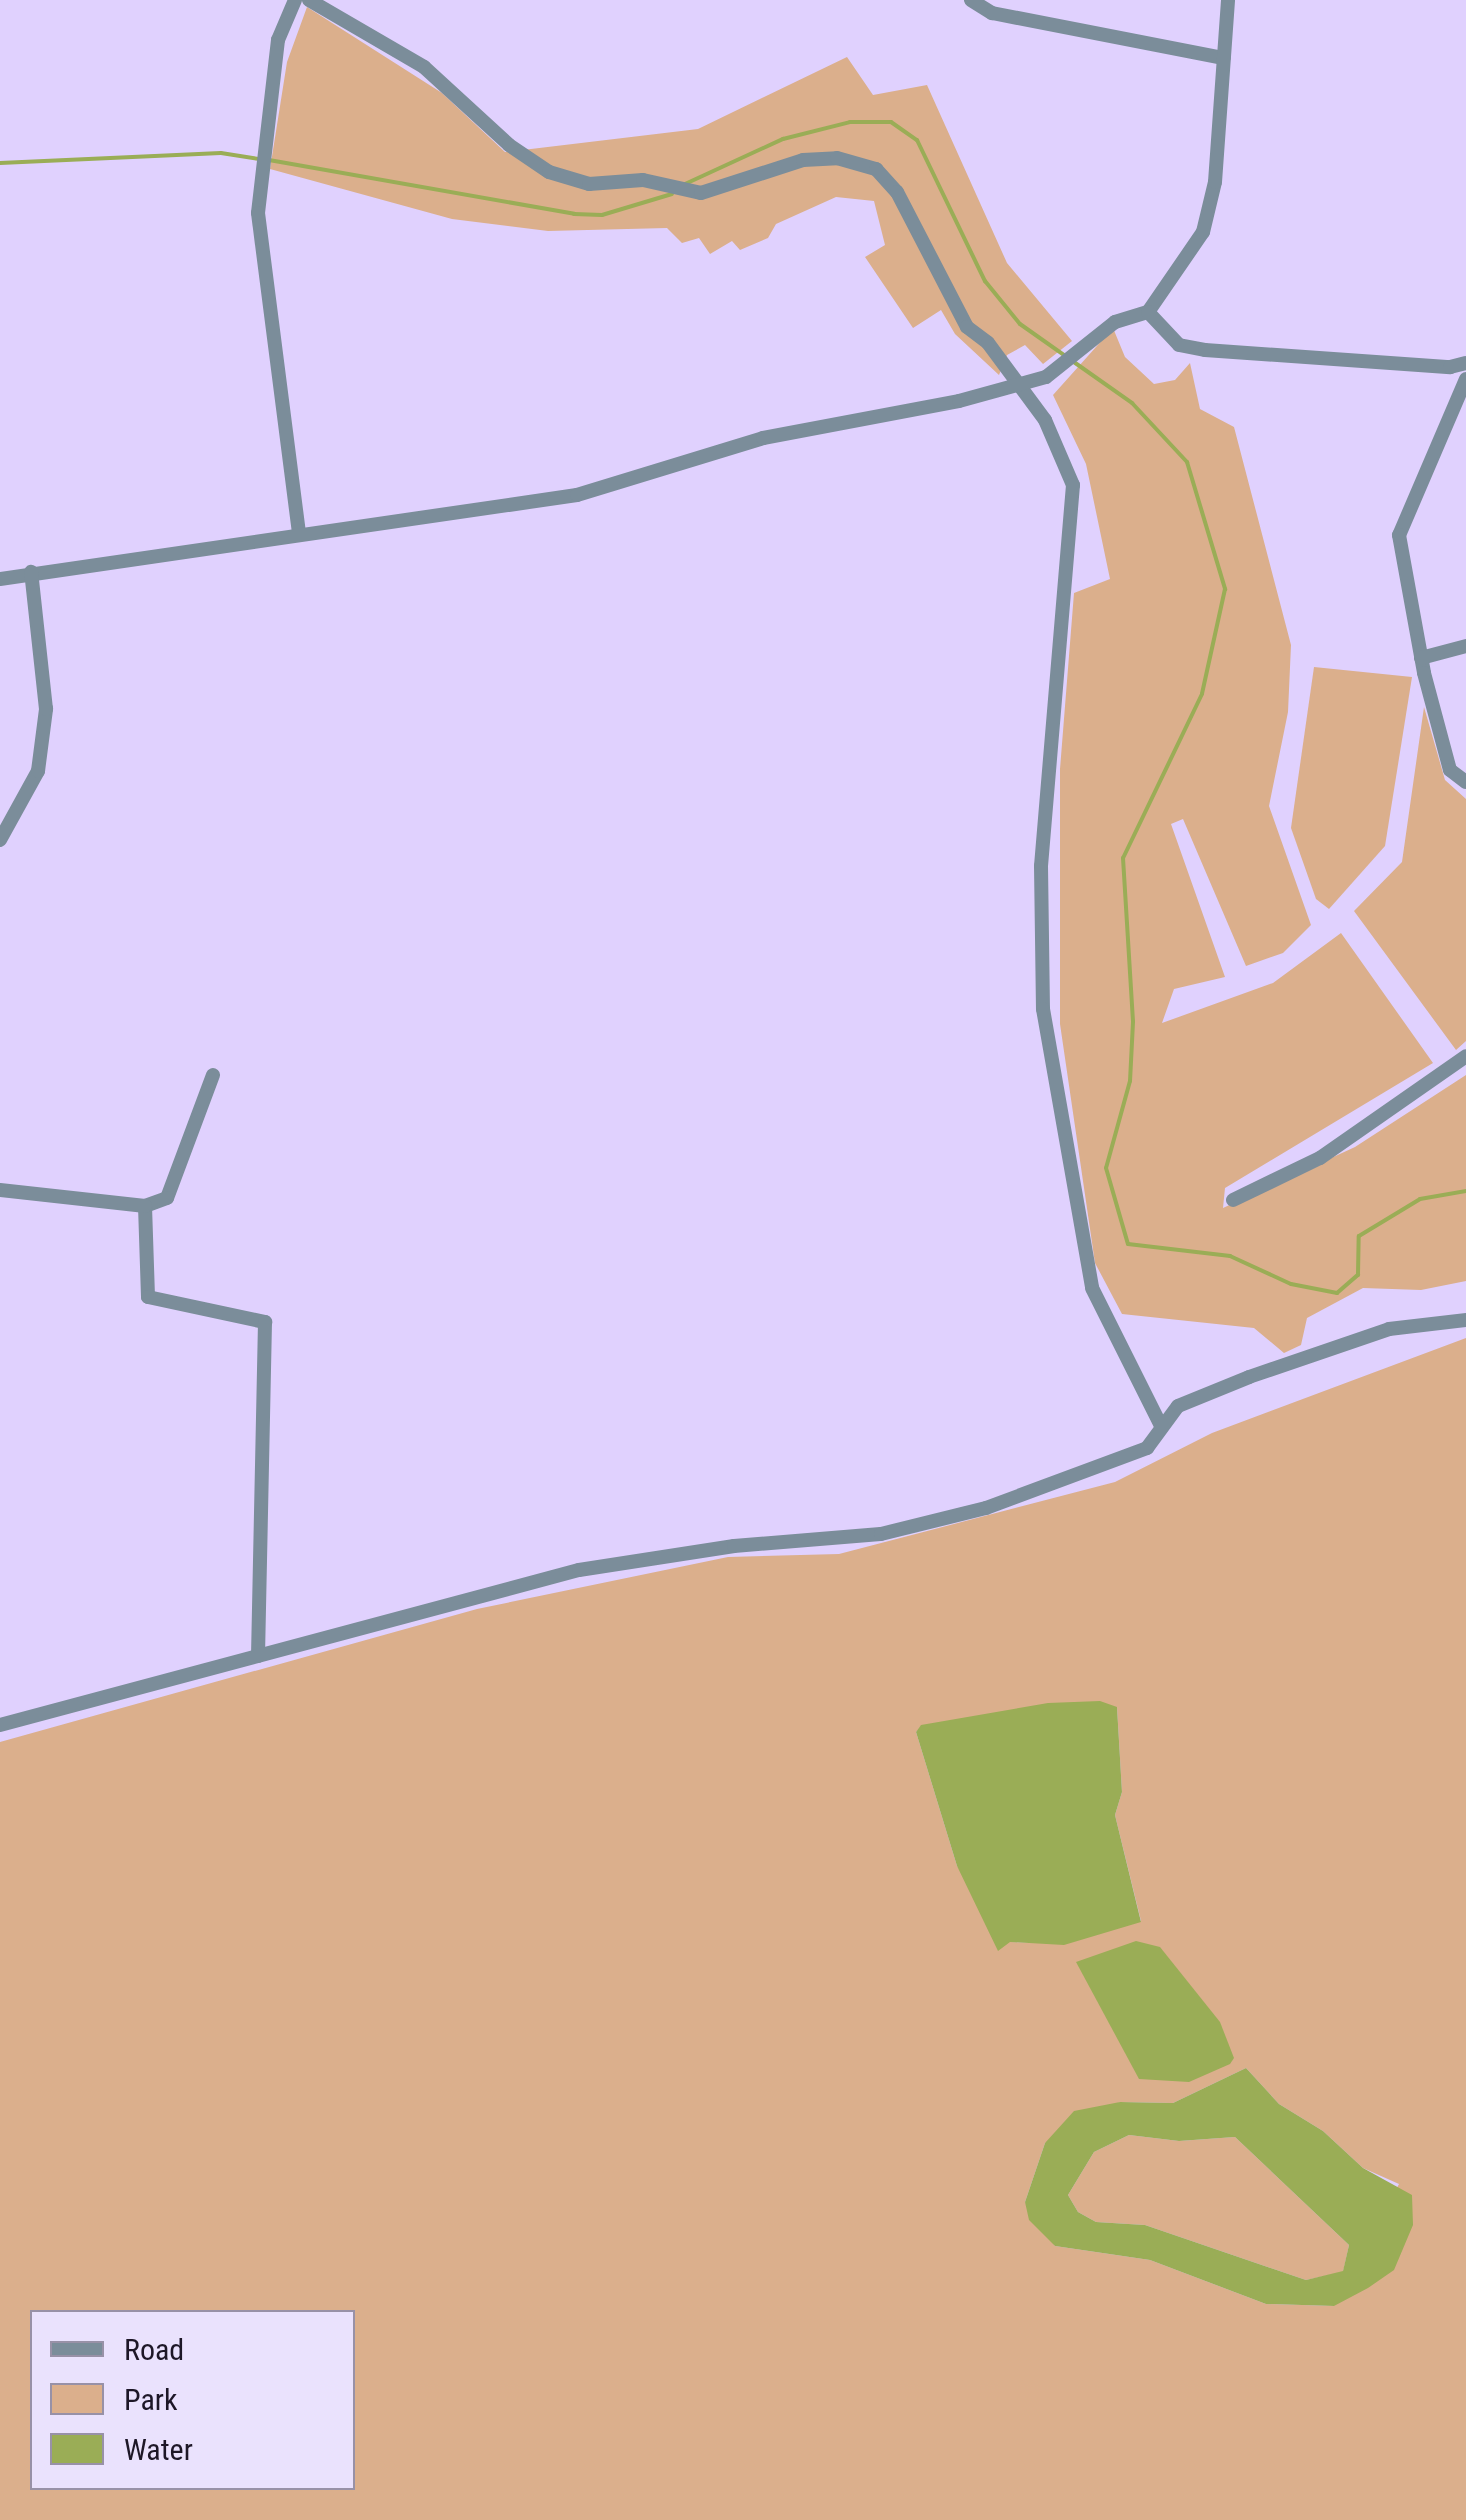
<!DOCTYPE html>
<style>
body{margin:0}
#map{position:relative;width:1466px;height:2520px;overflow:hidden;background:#e0d1fe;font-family:"Roboto Condensed",sans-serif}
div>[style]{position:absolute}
.green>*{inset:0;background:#dbaf8c}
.water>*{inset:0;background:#9aad56}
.stream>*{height:4px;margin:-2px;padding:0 2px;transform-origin:2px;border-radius:2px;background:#9aad56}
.minor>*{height:14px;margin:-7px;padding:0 7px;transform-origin:7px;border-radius:7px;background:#7b8d9a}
span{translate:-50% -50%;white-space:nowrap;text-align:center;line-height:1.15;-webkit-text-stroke:9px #eae2fd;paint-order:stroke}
.legend{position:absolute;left:30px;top:2310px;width:325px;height:180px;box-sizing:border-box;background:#eae2fd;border:2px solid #9891a7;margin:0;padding:12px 18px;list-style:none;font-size:30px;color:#1d1727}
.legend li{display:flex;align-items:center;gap:20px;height:50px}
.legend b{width:50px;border:2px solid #9891a7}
</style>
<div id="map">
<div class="green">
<div style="clip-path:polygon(307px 7px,442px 93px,505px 152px,698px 129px,847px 57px,873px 95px,927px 85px,1007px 263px,1072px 341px,1043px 364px,1025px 345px,1007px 355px,999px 375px,955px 334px,941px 310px,913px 328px,865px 257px,885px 245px,874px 201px,836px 197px,776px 224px,768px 238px,740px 250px,732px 241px,710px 254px,699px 238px,682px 243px,667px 228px,548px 231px,452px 219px,270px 169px,287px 62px)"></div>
<div style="clip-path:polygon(1113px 328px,1125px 357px,1154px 384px,1175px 380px,1190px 363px,1200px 409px,1234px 427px,1291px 645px,1288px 712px,1269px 806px,1311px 925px,1283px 953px,1246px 966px,1183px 819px,1171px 824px,1225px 977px,1174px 989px,1162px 1023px,1273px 983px,1341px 933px,1433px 1063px,1225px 1188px,1223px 1208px,1355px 1147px,1466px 1075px,1466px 1281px,1421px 1290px,1363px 1288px,1307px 1318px,1301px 1345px,1284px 1353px,1254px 1328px,1122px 1314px,1095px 1263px,1060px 1024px,1060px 769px,1074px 593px,1110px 579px,1086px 464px,1053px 395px)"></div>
<div style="clip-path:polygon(1314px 667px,1412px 677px,1385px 846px,1329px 909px,1316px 899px,1291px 828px)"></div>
<div style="clip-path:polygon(1424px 707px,1445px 780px,1466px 799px,1466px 1041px,1456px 1050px,1354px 911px,1402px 862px)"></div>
<div style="clip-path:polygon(evenodd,1466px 1338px,1466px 2520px,0 2520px,0 1742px,477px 1609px,728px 1557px,839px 1554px,1115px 1482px,1212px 1433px,1466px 1338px,1117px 1707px,1122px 1792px,1115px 1815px,1141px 1921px,1051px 1943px,1010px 1942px,957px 1866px,916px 1732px,921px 1726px,1117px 1707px,1466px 1338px,1246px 2068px,1279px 2104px,1323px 2131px,1363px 2168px,1399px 2184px,1334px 2306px,1266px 2304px,1150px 2260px,1055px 2246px,1025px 2202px,1045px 2143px,1120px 2102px,1173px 2103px,1246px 2068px,1466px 1338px,32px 2312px,352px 2312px,352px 2488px,32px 2488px,32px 2312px)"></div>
<div style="clip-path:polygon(1129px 2135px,1179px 2141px,1235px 2137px,1349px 2245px,1343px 2272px,1306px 2280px,1145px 2225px,1096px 2222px,1078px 2212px,1068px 2195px,1094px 2152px)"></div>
</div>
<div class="water">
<div style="clip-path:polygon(1100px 1701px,1117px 1707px,1122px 1792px,1115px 1815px,1141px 1922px,1064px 1945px,1010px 1942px,998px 1951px,957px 1866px,916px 1732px,921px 1725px,1048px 1703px)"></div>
<div style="clip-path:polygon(1136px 1941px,1160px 1947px,1220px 2022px,1234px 2058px,1230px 2064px,1189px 2082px,1139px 2079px,1076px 1962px)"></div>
<div style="clip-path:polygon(evenodd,1246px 2068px,1279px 2104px,1323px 2131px,1363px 2168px,1412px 2195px,1413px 2225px,1394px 2270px,1368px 2288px,1334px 2306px,1266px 2304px,1150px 2260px,1055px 2246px,1029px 2220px,1025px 2202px,1045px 2143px,1074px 2111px,1120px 2102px,1173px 2103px,1246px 2068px,1129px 2135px,1179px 2141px,1235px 2137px,1349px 2245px,1343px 2271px,1306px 2280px,1145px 2225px,1096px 2222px,1078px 2212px,1068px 2195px,1094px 2152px,1129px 2135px)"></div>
</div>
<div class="stream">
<div style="left:269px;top:160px;width:310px;rotate:10deg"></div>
<div style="left:574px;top:214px;width:28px;rotate:2deg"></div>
<div style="left:602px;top:215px;width:73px;rotate:-16.7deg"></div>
<div style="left:0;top:163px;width:221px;rotate:-2.6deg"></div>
<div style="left:221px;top:153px;width:39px;rotate:9deg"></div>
<div style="left:685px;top:184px;width:108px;rotate:-24.7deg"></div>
<div style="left:783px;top:139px;width:69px;rotate:-14.2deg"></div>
<div style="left:850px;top:122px;width:41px"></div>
<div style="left:891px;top:122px;width:32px;rotate:35deg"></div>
<div style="left:917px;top:140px;width:157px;rotate:64.3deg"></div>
<div style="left:985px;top:281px;width:55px;rotate:50.9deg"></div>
<div style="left:1020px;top:324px;width:54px;rotate:35.2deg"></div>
<div style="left:1071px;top:360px;width:75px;rotate:35.2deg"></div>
<div style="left:1132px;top:403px;width:81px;rotate:47deg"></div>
<div style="left:1187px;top:462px;width:133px;rotate:73.3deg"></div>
<div style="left:1225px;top:589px;width:107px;rotate:102.4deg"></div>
<div style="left:1202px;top:694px;width:182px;rotate:115.7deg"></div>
<div style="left:1123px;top:858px;width:164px;rotate:86.5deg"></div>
<div style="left:1133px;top:1022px;width:59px;rotate:92.9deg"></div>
<div style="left:1130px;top:1081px;width:90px;rotate:105.4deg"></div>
<div style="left:1106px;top:1168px;width:79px;rotate:73.9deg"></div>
<div style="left:1128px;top:1244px;width:103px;rotate:6.7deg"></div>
<div style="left:1230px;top:1256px;width:67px;rotate:24.7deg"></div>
<div style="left:1291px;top:1284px;width:47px;rotate:11.1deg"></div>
<div style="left:1337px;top:1293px;width:28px;rotate:-41deg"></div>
<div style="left:1358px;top:1275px;width:39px;rotate:-89deg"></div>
<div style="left:1359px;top:1236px;width:71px;rotate:-31.2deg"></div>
<div style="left:1420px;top:1199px;width:47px;rotate:-9.9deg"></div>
</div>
<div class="minor">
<div style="left:295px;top:0;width:43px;rotate:113deg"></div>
<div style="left:278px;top:40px;width:174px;rotate:96.6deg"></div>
<div style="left:258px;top:213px;width:322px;rotate:82.7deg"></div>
<div style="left:309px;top:0;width:133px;rotate:30.2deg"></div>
<div style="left:424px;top:67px;width:115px;rotate:42.5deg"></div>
<div style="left:509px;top:145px;width:48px;rotate:34deg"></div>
<div style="left:549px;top:172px;width:42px;rotate:16.7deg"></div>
<div style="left:589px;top:184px;width:54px;rotate:-4.2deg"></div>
<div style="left:643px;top:180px;width:59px;rotate:12.6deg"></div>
<div style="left:701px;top:193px;width:107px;rotate:-17.9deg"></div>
<div style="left:803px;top:160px;width:34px;rotate:-3deg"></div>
<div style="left:837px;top:158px;width:41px;rotate:15.8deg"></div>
<div style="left:876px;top:169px;width:31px;rotate:48deg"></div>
<div style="left:897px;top:192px;width:152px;rotate:62.6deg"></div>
<div style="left:967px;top:327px;width:26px;rotate:37deg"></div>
<div style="left:988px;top:343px;width:96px;rotate:53.5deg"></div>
<div style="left:1045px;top:420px;width:71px;rotate:66.7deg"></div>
<div style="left:1073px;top:485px;width:382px;rotate:94.8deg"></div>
<div style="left:1041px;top:866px;width:143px;rotate:89.2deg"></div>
<div style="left:1043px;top:1009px;width:283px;rotate:80deg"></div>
<div style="left:1092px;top:1288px;width:152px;rotate:63.4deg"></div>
<div style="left:971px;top:0;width:25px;rotate:32deg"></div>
<div style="left:992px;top:13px;width:236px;rotate:11deg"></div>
<div style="left:1148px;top:312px;width:97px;rotate:-55.5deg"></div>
<div style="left:1203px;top:232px;width:51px;rotate:-76.5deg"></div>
<div style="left:1215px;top:182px;width:182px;rotate:-85.9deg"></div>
<div style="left:1466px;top:379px;width:170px;rotate:113.2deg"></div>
<div style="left:1399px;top:535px;width:140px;rotate:79.7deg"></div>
<div style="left:1424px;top:673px;width:100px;rotate:75deg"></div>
<div style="left:1450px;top:770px;width:20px;rotate:37deg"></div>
<div style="left:0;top:579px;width:583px;rotate:-8.28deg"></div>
<div style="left:577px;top:495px;width:195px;rotate:-17deg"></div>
<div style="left:763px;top:438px;width:199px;rotate:-10.7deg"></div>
<div style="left:959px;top:401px;width:90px;rotate:-15.4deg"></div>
<div style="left:1046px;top:377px;width:88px;rotate:-38.6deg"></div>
<div style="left:1115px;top:322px;width:34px;rotate:-17deg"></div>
<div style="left:1148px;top:312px;width:45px;rotate:46.8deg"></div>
<div style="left:1179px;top:345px;width:26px;rotate:11deg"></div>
<div style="left:1205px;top:350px;width:246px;rotate:4deg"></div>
<div style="left:1450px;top:367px;width:16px;rotate:-14deg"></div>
<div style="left:1421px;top:658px;width:47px;rotate:-14.9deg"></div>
<div style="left:0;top:840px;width:79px;rotate:-61.2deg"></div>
<div style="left:38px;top:771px;width:63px;rotate:-82.6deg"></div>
<div style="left:46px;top:709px;width:138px;rotate:-96.2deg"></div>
<div style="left:213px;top:1075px;width:131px;rotate:110.5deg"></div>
<div style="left:167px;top:1198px;width:23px;rotate:160deg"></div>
<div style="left:145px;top:1206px;width:91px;rotate:88.1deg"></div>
<div style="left:148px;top:1297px;width:120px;rotate:12.1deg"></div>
<div style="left:265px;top:1322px;width:334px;rotate:91.2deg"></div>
<div style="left:0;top:1190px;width:146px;rotate:6.3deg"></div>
<div style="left:1233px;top:1200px;width:97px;rotate:-25.8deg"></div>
<div style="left:1320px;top:1158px;width:178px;rotate:-34.9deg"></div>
<div style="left:0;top:1725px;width:599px;rotate:-14.99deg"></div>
<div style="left:579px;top:1570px;width:157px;rotate:-8.8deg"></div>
<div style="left:734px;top:1546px;width:147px;rotate:-4.7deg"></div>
<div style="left:881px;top:1534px;width:108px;rotate:-13.9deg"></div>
<div style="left:986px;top:1508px;width:172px;rotate:-20.4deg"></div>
<div style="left:1147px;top:1448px;width:52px;rotate:-53.6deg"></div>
<div style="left:1178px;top:1406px;width:77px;rotate:-22.2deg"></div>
<div style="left:1249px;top:1377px;width:148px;rotate:-18.9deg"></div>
<div style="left:1389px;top:1329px;width:78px;rotate:-6.7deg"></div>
</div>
<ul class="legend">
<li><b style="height:12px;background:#7b8d9a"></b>Road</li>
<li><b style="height:28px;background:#dbaf8c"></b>Park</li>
<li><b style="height:28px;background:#9aad56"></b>Water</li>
</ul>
</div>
